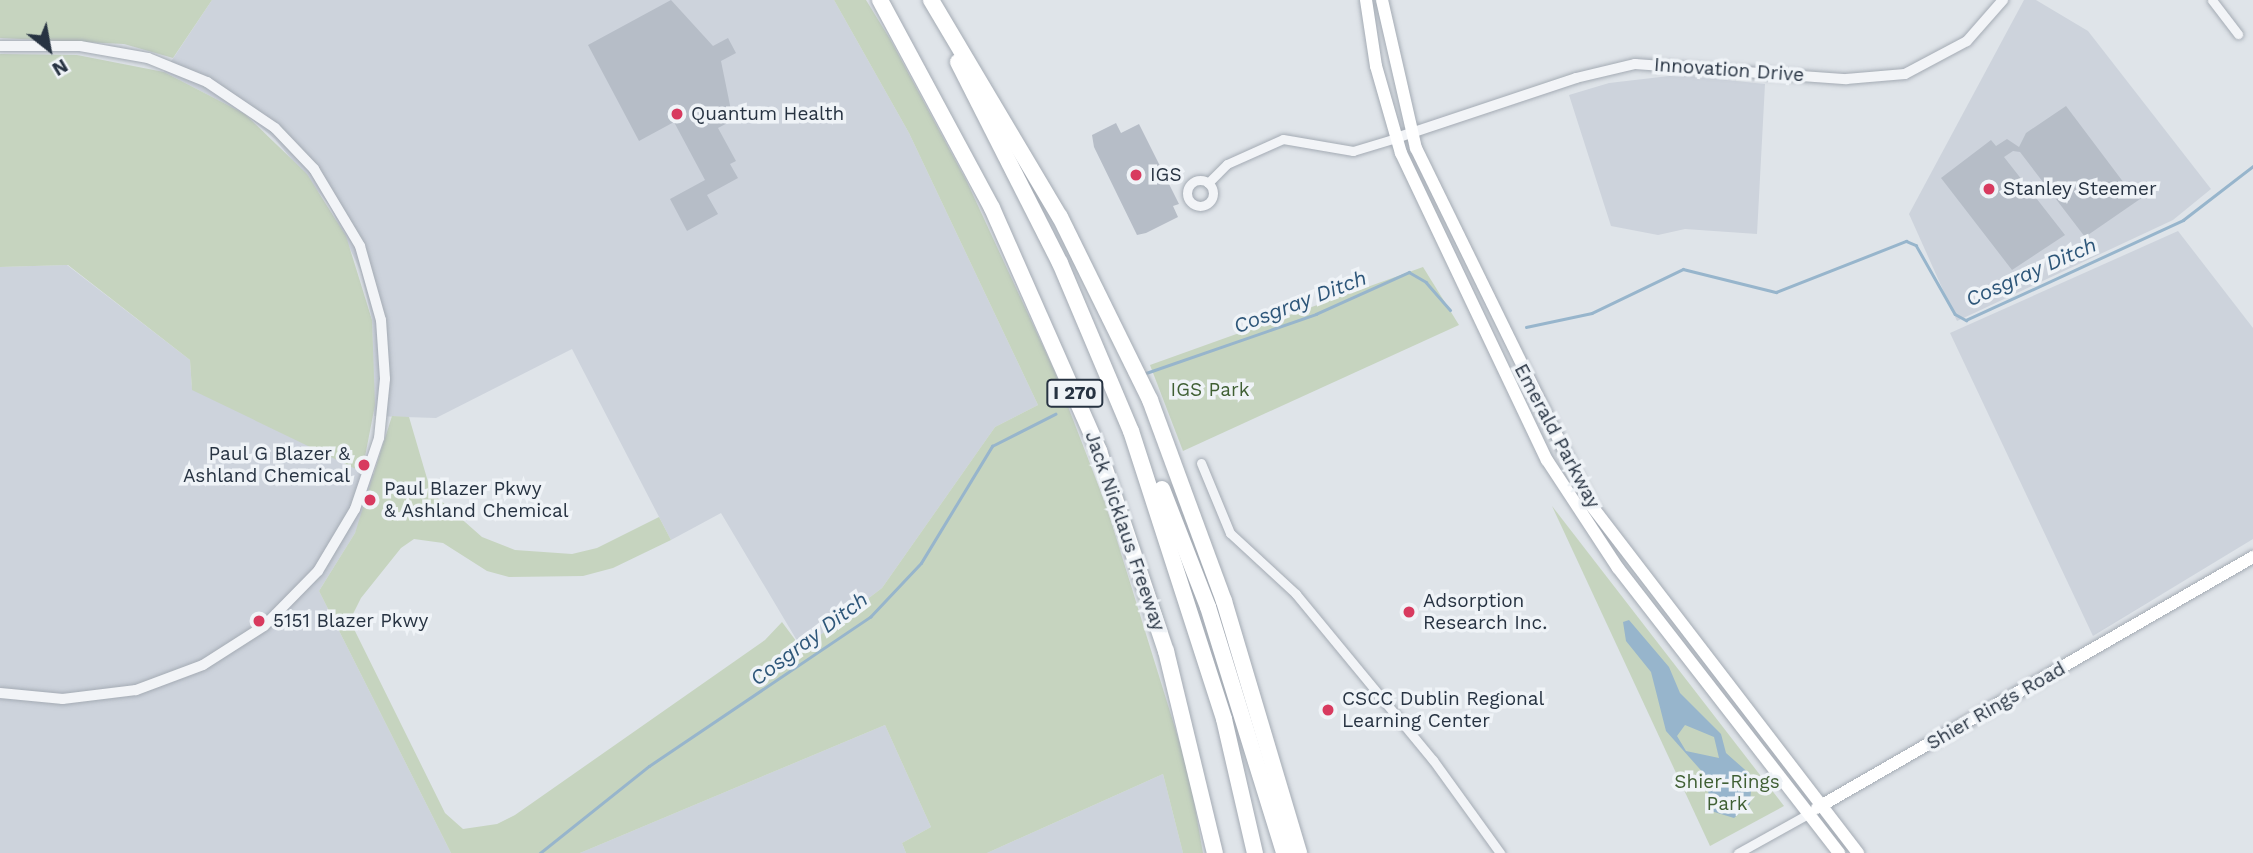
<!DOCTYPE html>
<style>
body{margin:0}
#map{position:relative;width:2253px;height:853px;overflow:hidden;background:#dfe4e9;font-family:"Work Sans",sans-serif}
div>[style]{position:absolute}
.built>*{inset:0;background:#cdd3dc}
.green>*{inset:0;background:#c6d4bf}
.water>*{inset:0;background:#97b5cc}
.stream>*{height:2.5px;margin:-1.25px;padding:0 1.25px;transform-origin:1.25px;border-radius:1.25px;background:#97b5cc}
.building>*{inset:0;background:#b6bdc7}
.roads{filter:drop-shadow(0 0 2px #a4abb4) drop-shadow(0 0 2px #a4abb4)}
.minor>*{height:9px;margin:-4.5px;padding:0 4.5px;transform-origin:4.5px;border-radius:4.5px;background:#f2f4f7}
.minor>.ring{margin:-4.5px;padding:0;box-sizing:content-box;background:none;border:9px solid #f2f4f7;border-radius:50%}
.tertiary>*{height:10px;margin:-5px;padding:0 5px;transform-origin:5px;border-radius:5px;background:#f2f4f7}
.secondary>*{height:12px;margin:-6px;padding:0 6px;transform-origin:6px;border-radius:6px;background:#fff}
.motorway>*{height:16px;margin:-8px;padding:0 8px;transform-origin:8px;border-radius:8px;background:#fff}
.dots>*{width:19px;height:19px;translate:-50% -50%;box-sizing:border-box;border:4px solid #eff3f7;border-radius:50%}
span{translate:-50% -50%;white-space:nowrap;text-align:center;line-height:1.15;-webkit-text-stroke:7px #eff3f7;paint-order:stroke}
.shield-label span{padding:2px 5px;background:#eff3f7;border:2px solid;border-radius:5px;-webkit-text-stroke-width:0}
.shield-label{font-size:18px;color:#273342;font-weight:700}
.street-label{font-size:19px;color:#273342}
.poi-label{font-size:19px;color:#273342}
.left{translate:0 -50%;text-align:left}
.right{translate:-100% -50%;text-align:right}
.park-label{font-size:19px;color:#3f5f33}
.water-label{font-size:21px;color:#2d5679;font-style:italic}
.north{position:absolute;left:14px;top:14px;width:70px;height:70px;-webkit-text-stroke:5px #eff3f7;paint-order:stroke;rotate:149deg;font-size:19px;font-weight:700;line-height:28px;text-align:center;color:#273342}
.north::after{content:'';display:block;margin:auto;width:24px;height:32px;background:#273342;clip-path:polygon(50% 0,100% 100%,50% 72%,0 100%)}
</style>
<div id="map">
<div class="built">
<div style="clip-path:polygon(212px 0,834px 0,909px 133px,1038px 405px,995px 427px,882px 588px,802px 649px,721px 513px,671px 540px,572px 349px,436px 418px,374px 416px,372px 320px,361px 272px,329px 205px,275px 139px,245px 114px,164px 72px)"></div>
<div style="clip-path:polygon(2024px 0,2036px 0,2088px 31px,2211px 189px,2173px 220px,1957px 321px,1909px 214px)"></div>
<div style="clip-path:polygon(1678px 75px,1765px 84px,1757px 234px,1685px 229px,1658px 235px,1611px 226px,1569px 95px,1609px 83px)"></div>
<div style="clip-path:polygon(2178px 231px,2253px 328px,2253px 539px,2093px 636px,1950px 333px)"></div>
<div style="clip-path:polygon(67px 265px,190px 360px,192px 389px,377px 476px,355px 533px,319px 591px,451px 853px,0 853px,0 267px)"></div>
<div style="clip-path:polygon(885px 725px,931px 827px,902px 843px,906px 853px,580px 853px)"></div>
<div style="clip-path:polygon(1163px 774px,1183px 853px,987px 853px)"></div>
</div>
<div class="green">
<div style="clip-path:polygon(0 0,212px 0,173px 58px,124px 44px,0 38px)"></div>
<div style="clip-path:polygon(834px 0,866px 0,890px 39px,967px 182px,1054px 370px,1107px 508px,1189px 773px,1203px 853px,1183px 853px,1163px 774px,987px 853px,906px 853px,902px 843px,931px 827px,885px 725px,580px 853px,451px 853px,319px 591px,355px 533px,392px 416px,409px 417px,431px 492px,482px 537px,515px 550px,572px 554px,597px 548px,659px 517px,671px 540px,613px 568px,583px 576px,509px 577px,487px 571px,443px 543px,414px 539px,401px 548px,361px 598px,352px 616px,354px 629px,445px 813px,463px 829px,497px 824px,515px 815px,765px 640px,782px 622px,802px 649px,882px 588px,995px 427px,1038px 405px,909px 133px)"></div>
<div style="clip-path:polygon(0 54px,77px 55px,164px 72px,245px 114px,307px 174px,346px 236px,372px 320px,375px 405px,362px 472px,192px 390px,190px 360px,68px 265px,0 267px)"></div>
<div style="clip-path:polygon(1423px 267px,1459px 325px,1183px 451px,1150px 365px)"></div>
<div style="clip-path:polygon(1552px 506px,1784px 806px,1710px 846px)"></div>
</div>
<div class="water">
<div style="clip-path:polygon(evenodd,1629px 620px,1669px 667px,1680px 693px,1721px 734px,1726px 753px,1752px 776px,1750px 804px,1734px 818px,1711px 811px,1706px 776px,1666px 731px,1651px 672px,1626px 641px,1623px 622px,1629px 620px,1685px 725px,1714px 737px,1719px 758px,1686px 751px,1677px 736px,1685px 725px)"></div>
</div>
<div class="stream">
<div style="left:1526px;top:327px;width:67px;rotate:-12deg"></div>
<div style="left:1592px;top:313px;width:101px;rotate:-25.8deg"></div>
<div style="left:1683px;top:269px;width:96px;rotate:13.9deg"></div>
<div style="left:1776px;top:292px;width:140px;rotate:-21.4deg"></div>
<div style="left:1906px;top:241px;width:11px;rotate:22deg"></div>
<div style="left:1916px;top:245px;width:79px;rotate:60.5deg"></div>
<div style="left:1955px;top:314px;width:13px;rotate:29deg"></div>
<div style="left:1966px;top:320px;width:239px;rotate:-24.7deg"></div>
<div style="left:2183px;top:220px;width:88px;rotate:-37.6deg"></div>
<div style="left:1146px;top:373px;width:180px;rotate:-19.1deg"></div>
<div style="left:1316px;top:314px;width:102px;rotate:-24.3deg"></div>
<div style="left:1409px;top:272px;width:20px;rotate:30deg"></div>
<div style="left:1426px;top:282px;width:37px;rotate:49deg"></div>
<div style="left:540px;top:853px;width:139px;rotate:-38.6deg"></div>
<div style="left:649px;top:766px;width:267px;rotate:-34deg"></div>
<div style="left:870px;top:617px;width:74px;rotate:-46.6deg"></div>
<div style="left:921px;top:563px;width:137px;rotate:-58.7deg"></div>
<div style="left:992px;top:446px;width:71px;rotate:-26.9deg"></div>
</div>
<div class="building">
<div style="clip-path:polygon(671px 0,713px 46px,728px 38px,736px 53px,721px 61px,733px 120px,718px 128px,736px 161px,730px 164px,738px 178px,707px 195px,718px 214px,687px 231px,670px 199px,705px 180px,674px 122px,639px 141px,588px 45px)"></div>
<div style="clip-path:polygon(2066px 106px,2130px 191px,2136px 187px,2143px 197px,2085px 237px,2020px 152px,2013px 151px,2004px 157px,2065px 235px,2012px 270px,1941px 178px,1991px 140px,1996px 146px,2007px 139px,2019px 147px,2026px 133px)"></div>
<div style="clip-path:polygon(1116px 123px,1121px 133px,1139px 124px,1179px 204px,1173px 206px,1178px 217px,1146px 233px,1137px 235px,1094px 147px,1092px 135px)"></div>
</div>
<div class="roads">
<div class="minor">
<div style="left:2212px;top:0;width:43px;rotate:52.6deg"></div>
<div class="ring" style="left:1187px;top:180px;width:17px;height:17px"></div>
<div style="left:1208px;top:183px;width:27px;rotate:-45deg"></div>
<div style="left:1227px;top:164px;width:61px;rotate:-24.1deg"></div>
<div style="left:1283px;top:139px;width:71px;rotate:9.7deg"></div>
<div style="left:1353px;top:151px;width:45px;rotate:-16.8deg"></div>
<div style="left:1201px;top:463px;width:76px;rotate:67.5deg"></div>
<div style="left:1230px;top:533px;width:90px;rotate:42.7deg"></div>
<div style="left:1296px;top:594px;width:215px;rotate:50.5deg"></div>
<div style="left:1433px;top:760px;width:115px;rotate:54.2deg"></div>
<div style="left:1738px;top:853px;width:80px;rotate:-29.1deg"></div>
</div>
<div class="tertiary">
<div style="left:0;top:46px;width:80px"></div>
<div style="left:80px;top:46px;width:69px;rotate:10deg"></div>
<div style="left:148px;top:58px;width:64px;rotate:22.1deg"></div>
<div style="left:207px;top:82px;width:82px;rotate:34.1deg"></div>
<div style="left:275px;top:128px;width:57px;rotate:46.4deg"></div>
<div style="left:314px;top:169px;width:90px;rotate:59.1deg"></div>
<div style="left:360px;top:246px;width:77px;rotate:74.2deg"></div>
<div style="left:381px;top:320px;width:59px;rotate:86.1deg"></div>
<div style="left:385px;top:379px;width:59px;rotate:95.8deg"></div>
<div style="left:379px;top:438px;width:75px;rotate:108.7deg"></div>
<div style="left:355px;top:509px;width:72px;rotate:120.8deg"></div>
<div style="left:318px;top:571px;width:77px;rotate:134.5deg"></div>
<div style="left:264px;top:626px;width:72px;rotate:147.4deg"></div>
<div style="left:203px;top:665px;width:72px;rotate:159.5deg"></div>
<div style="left:136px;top:690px;width:74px;rotate:173deg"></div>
<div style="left:63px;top:699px;width:63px;rotate:-174.6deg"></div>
<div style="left:1396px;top:138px;width:190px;rotate:-18.4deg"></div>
<div style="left:1576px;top:78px;width:61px;rotate:-13.3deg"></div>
<div style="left:1635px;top:64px;width:212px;rotate:4.1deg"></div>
<div style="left:1846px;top:79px;width:59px;rotate:-4.8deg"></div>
<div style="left:1905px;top:74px;width:70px;rotate:-28deg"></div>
<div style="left:1967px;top:41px;width:55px;rotate:-48.7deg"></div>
</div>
<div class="secondary">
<div style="left:1366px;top:0;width:67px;rotate:81.4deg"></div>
<div style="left:1376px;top:66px;width:91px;rotate:74deg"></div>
<div style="left:1401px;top:153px;width:340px;rotate:64.6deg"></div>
<div style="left:1547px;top:460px;width:129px;rotate:56.7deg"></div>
<div style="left:1618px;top:568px;width:361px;rotate:52.2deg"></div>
<div style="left:1382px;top:0;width:152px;rotate:77.1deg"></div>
<div style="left:1416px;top:148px;width:398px;rotate:63.9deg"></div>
<div style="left:1591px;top:505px;width:439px;rotate:52.5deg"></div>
<div style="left:1817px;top:808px;width:503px;rotate:-29.93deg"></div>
</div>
<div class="motorway">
<div style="left:880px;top:0;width:236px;rotate:61.7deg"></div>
<div style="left:992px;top:208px;width:266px;rotate:66.2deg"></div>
<div style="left:1099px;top:451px;width:211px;rotate:71.5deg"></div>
<div style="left:1166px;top:651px;width:208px;rotate:76.4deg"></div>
<div style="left:931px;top:0;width:252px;rotate:59.3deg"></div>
<div style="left:1060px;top:217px;width:204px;rotate:63.8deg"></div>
<div style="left:1150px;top:400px;width:214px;rotate:69.8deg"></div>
<div style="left:1224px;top:601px;width:263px;rotate:73.4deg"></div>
<div style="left:958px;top:62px;width:225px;rotate:63.1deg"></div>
<div style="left:1060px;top:263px;width:182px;rotate:67.1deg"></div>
<div style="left:1131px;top:431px;width:303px;rotate:72.1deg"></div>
<div style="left:1224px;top:719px;width:138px;rotate:77deg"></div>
<div style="left:1162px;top:489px;width:127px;rotate:68.7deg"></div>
<div style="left:1208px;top:607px;width:257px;rotate:72.8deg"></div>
</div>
</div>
<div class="dots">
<div style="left:677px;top:114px;background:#d83a5f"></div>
<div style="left:1136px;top:175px;background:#d83a5f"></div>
<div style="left:1989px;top:189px;background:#d83a5f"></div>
<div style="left:364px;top:465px;background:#d83a5f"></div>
<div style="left:370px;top:500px;background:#d83a5f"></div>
<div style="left:1409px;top:612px;background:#d83a5f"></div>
<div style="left:259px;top:621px;background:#d83a5f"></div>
<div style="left:1328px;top:710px;background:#d83a5f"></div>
</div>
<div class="shield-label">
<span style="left:1075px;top:393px">I 270</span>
</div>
<div class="street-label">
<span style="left:1729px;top:70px;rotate:4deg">Innovation Drive</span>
<span style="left:1557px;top:436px;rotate:62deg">Emerald Parkway</span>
<span style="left:1125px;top:531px;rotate:71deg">Jack Nicklaus Freeway</span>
<span style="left:1996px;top:706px;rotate:-30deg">Shier Rings Road</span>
</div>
<div class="poi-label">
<span class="left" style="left:691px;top:114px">Quantum Health</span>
<span class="left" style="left:1150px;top:175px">IGS</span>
<span class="left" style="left:2003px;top:189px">Stanley Steemer</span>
<span class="right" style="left:350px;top:465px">Paul G Blazer &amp;<br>Ashland Chemical</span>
<span class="left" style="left:384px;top:500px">Paul Blazer Pkwy<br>&amp; Ashland Chemical</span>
<span class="left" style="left:1423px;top:612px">Adsorption<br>Research Inc.</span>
<span class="left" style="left:273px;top:621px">5151 Blazer Pkwy</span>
<span class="left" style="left:1342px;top:710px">CSCC Dublin Regional<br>Learning Center</span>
</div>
<div class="park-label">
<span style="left:1210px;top:390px">IGS Park</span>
<span style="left:1727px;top:793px">Shier-Rings<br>Park</span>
</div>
<div class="water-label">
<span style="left:2031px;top:272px;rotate:-24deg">Cosgray Ditch</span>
<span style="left:1300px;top:302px;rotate:-21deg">Cosgray Ditch</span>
<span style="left:809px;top:639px;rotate:-37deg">Cosgray Ditch</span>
</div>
<div class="north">N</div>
</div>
